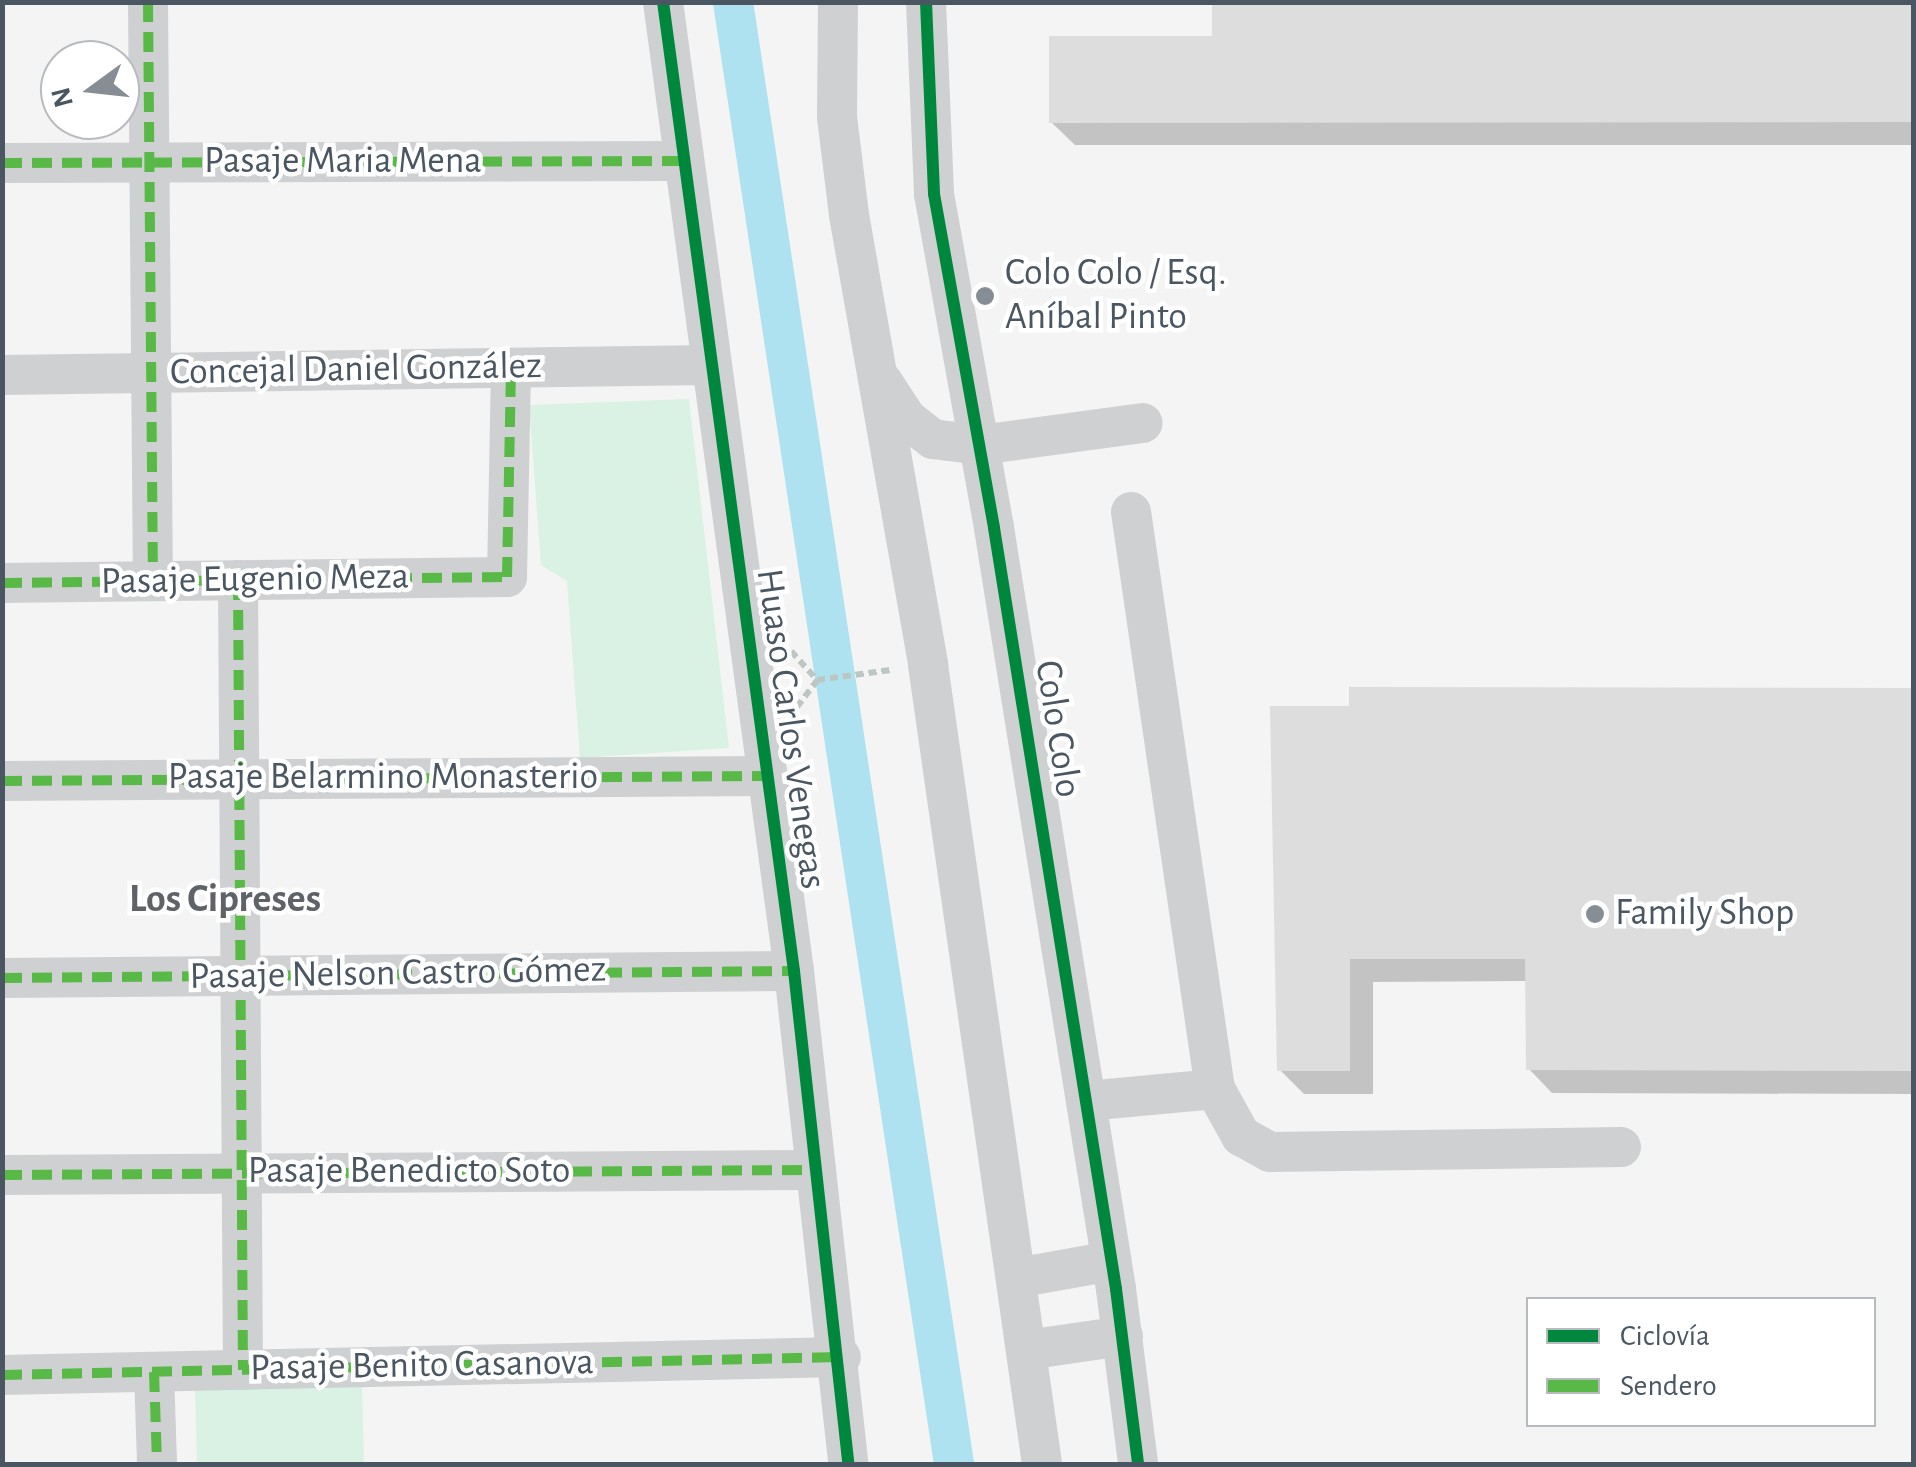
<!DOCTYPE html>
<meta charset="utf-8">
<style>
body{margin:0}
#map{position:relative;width:1916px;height:1467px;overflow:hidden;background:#f4f4f4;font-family:"Alegreya Sans",sans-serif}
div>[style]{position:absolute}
.green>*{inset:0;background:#d9f2e3}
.shadow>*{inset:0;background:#0003}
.canal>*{height:40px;margin:-20px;padding:0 20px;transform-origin:20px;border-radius:20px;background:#aee2f0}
.building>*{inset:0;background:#ddddde}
.path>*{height:6px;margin-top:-3px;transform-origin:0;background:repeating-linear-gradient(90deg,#bcc7c4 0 8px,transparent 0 13px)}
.minor>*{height:40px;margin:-20px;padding:0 20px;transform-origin:20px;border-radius:20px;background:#ced0d2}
.quiet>*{height:10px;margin-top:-5px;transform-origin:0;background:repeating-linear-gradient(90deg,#58b947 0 20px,transparent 0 30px)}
.cycleway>*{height:12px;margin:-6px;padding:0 6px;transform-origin:6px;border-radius:6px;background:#00873e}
.dots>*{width:28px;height:28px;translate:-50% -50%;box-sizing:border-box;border:5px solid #fff;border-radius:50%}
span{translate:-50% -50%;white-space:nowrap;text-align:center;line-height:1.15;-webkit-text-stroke:9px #fff;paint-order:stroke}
.street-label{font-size:38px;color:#4a5661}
.poi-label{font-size:38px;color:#4a5661}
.left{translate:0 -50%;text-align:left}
.neighbourhood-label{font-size:40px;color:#5f6368;font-weight:700}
.frame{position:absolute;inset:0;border:5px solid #4a5661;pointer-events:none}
.legend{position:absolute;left:1526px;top:1297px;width:350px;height:130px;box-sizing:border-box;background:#fff;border:2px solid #b7bbc0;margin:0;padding:12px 18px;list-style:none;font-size:30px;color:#4a5661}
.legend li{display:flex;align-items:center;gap:20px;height:50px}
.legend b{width:50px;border:2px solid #b7bbc0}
.north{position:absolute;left:40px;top:40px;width:100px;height:100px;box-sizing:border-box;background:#fff;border:2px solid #b7bbc0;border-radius:50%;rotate:255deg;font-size:28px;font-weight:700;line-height:40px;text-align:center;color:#4a5661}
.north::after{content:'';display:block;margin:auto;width:35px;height:45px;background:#868d94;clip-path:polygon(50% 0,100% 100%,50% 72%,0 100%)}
</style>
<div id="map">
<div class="green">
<div style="clip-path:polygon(689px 399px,729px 748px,580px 758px,567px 581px,541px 565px,529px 405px)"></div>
<div style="clip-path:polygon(362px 1385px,364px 1464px,197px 1464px,195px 1388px)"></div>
</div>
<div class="shadow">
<div style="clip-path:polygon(1914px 2px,1914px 145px,1075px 145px,1051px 122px,1214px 38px)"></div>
<div style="clip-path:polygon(1914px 691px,1914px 1094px,1552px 1093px,1529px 1069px,1528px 981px,1373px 982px,1373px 1094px,1304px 1094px,1280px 1070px,1352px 708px)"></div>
</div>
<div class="canal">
<div style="left:733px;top:2px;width:1479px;rotate:81.4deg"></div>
</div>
<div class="building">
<div style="clip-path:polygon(1212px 2px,1914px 2px,1914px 122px,1049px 123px,1049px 36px,1212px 36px)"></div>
<div style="clip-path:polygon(1349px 687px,1914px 688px,1914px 1071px,1526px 1070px,1525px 959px,1350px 959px,1350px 1071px,1277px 1071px,1270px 706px,1349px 706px)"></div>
</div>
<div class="path">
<div style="left:791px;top:651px;width:39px;rotate:48deg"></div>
<div style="left:797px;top:707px;width:34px;rotate:-53deg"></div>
<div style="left:817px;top:680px;width:74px;rotate:-7.8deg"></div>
</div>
<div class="minor">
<div style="left:148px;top:2px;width:579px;rotate:89.51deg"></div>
<div style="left:663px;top:2px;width:978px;rotate:82.3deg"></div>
<div style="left:794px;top:971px;width:496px;rotate:83.7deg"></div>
<div style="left:838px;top:2px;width:115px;rotate:90.5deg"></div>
<div style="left:837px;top:117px;width:99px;rotate:83deg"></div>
<div style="left:849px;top:215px;width:457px;rotate:80deg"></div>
<div style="left:928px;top:665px;width:807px;rotate:81.88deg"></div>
<div style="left:926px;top:2px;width:192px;rotate:87.6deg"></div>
<div style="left:934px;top:194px;width:339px;rotate:79.8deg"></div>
<div style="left:994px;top:528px;width:771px;rotate:80.89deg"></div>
<div style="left:1116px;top:1289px;width:176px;rotate:82.8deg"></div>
<div style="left:2px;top:163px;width:681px;rotate:-0.17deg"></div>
<div style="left:2px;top:375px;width:708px;rotate:-0.81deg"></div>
<div style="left:882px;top:381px;width:45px;rotate:56.7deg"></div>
<div style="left:907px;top:419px;width:33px;rotate:38deg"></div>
<div style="left:933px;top:439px;width:47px;rotate:7.3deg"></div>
<div style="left:980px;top:445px;width:164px;rotate:-7.7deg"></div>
<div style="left:1131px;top:512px;width:583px;rotate:81.72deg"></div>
<div style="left:1215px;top:1089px;width:54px;rotate:61deg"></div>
<div style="left:1241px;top:1136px;width:33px;rotate:29deg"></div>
<div style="left:1270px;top:1152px;width:351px;rotate:-0.8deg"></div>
<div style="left:238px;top:580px;width:790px;rotate:89.64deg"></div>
<div style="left:2px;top:583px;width:505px;rotate:-0.68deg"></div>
<div style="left:507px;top:577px;width:209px;rotate:-88.9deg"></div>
<div style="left:2px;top:781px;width:762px;rotate:-0.38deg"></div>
<div style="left:2px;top:978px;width:792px;rotate:-0.51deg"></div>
<div style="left:1086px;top:1101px;width:130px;rotate:-5.3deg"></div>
<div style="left:2px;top:1175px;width:814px;rotate:-0.35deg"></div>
<div style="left:1016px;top:1278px;width:97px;rotate:-10.1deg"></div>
<div style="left:1026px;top:1350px;width:98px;rotate:-8.2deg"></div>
<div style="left:154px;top:1372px;width:92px;rotate:88.1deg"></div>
<div style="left:2px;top:1375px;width:839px;rotate:-1.23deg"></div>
</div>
<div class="quiet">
<div style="left:148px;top:2px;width:579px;rotate:89.51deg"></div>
<div style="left:2px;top:163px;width:681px;rotate:-0.17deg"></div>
<div style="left:238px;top:580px;width:790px;rotate:89.64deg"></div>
<div style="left:2px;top:583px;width:505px;rotate:-0.68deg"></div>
<div style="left:507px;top:577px;width:209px;rotate:-88.9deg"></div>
<div style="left:2px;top:781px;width:762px;rotate:-0.38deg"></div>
<div style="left:2px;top:978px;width:792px;rotate:-0.51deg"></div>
<div style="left:2px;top:1175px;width:814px;rotate:-0.35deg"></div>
<div style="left:154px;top:1372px;width:92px;rotate:88.1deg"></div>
<div style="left:2px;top:1375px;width:839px;rotate:-1.23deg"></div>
</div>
<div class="cycleway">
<div style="left:663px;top:2px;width:978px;rotate:82.3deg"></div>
<div style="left:794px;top:971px;width:496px;rotate:83.7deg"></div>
<div style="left:926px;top:2px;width:192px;rotate:87.6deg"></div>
<div style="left:934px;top:194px;width:339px;rotate:79.8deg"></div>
<div style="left:994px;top:528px;width:771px;rotate:80.89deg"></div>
<div style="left:1116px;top:1289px;width:176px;rotate:82.8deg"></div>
</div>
<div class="dots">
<div style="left:985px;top:296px;background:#868d94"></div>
<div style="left:1595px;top:914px;background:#868d94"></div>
</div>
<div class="street-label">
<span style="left:343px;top:162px">Pasaje Maria Mena</span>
<span style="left:356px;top:370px;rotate:-1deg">Concejal Daniel González</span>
<span style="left:255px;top:580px;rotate:-1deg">Pasaje Eugenio Meza</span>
<span style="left:790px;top:729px;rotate:82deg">Huaso Carlos Venegas</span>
<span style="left:1057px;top:729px;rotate:81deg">Colo Colo</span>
<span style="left:383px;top:778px">Pasaje Belarmino Monasterio</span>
<span style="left:398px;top:974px;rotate:-1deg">Pasaje Nelson Castro Gómez</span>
<span style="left:409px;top:1172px">Pasaje Benedicto Soto</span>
<span style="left:422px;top:1366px;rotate:-1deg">Pasaje Benito Casanova</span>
</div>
<div class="poi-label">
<span class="left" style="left:1005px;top:296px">Colo Colo / Esq.<br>Aníbal Pinto</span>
<span class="left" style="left:1615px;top:914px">Family Shop</span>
</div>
<div class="neighbourhood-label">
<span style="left:225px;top:899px">Los Cipreses</span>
</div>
<div class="frame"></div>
<ul class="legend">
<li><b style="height:12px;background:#00873e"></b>Ciclovía</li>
<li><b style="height:12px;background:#58b947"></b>Sendero</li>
</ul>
<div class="north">N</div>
</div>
